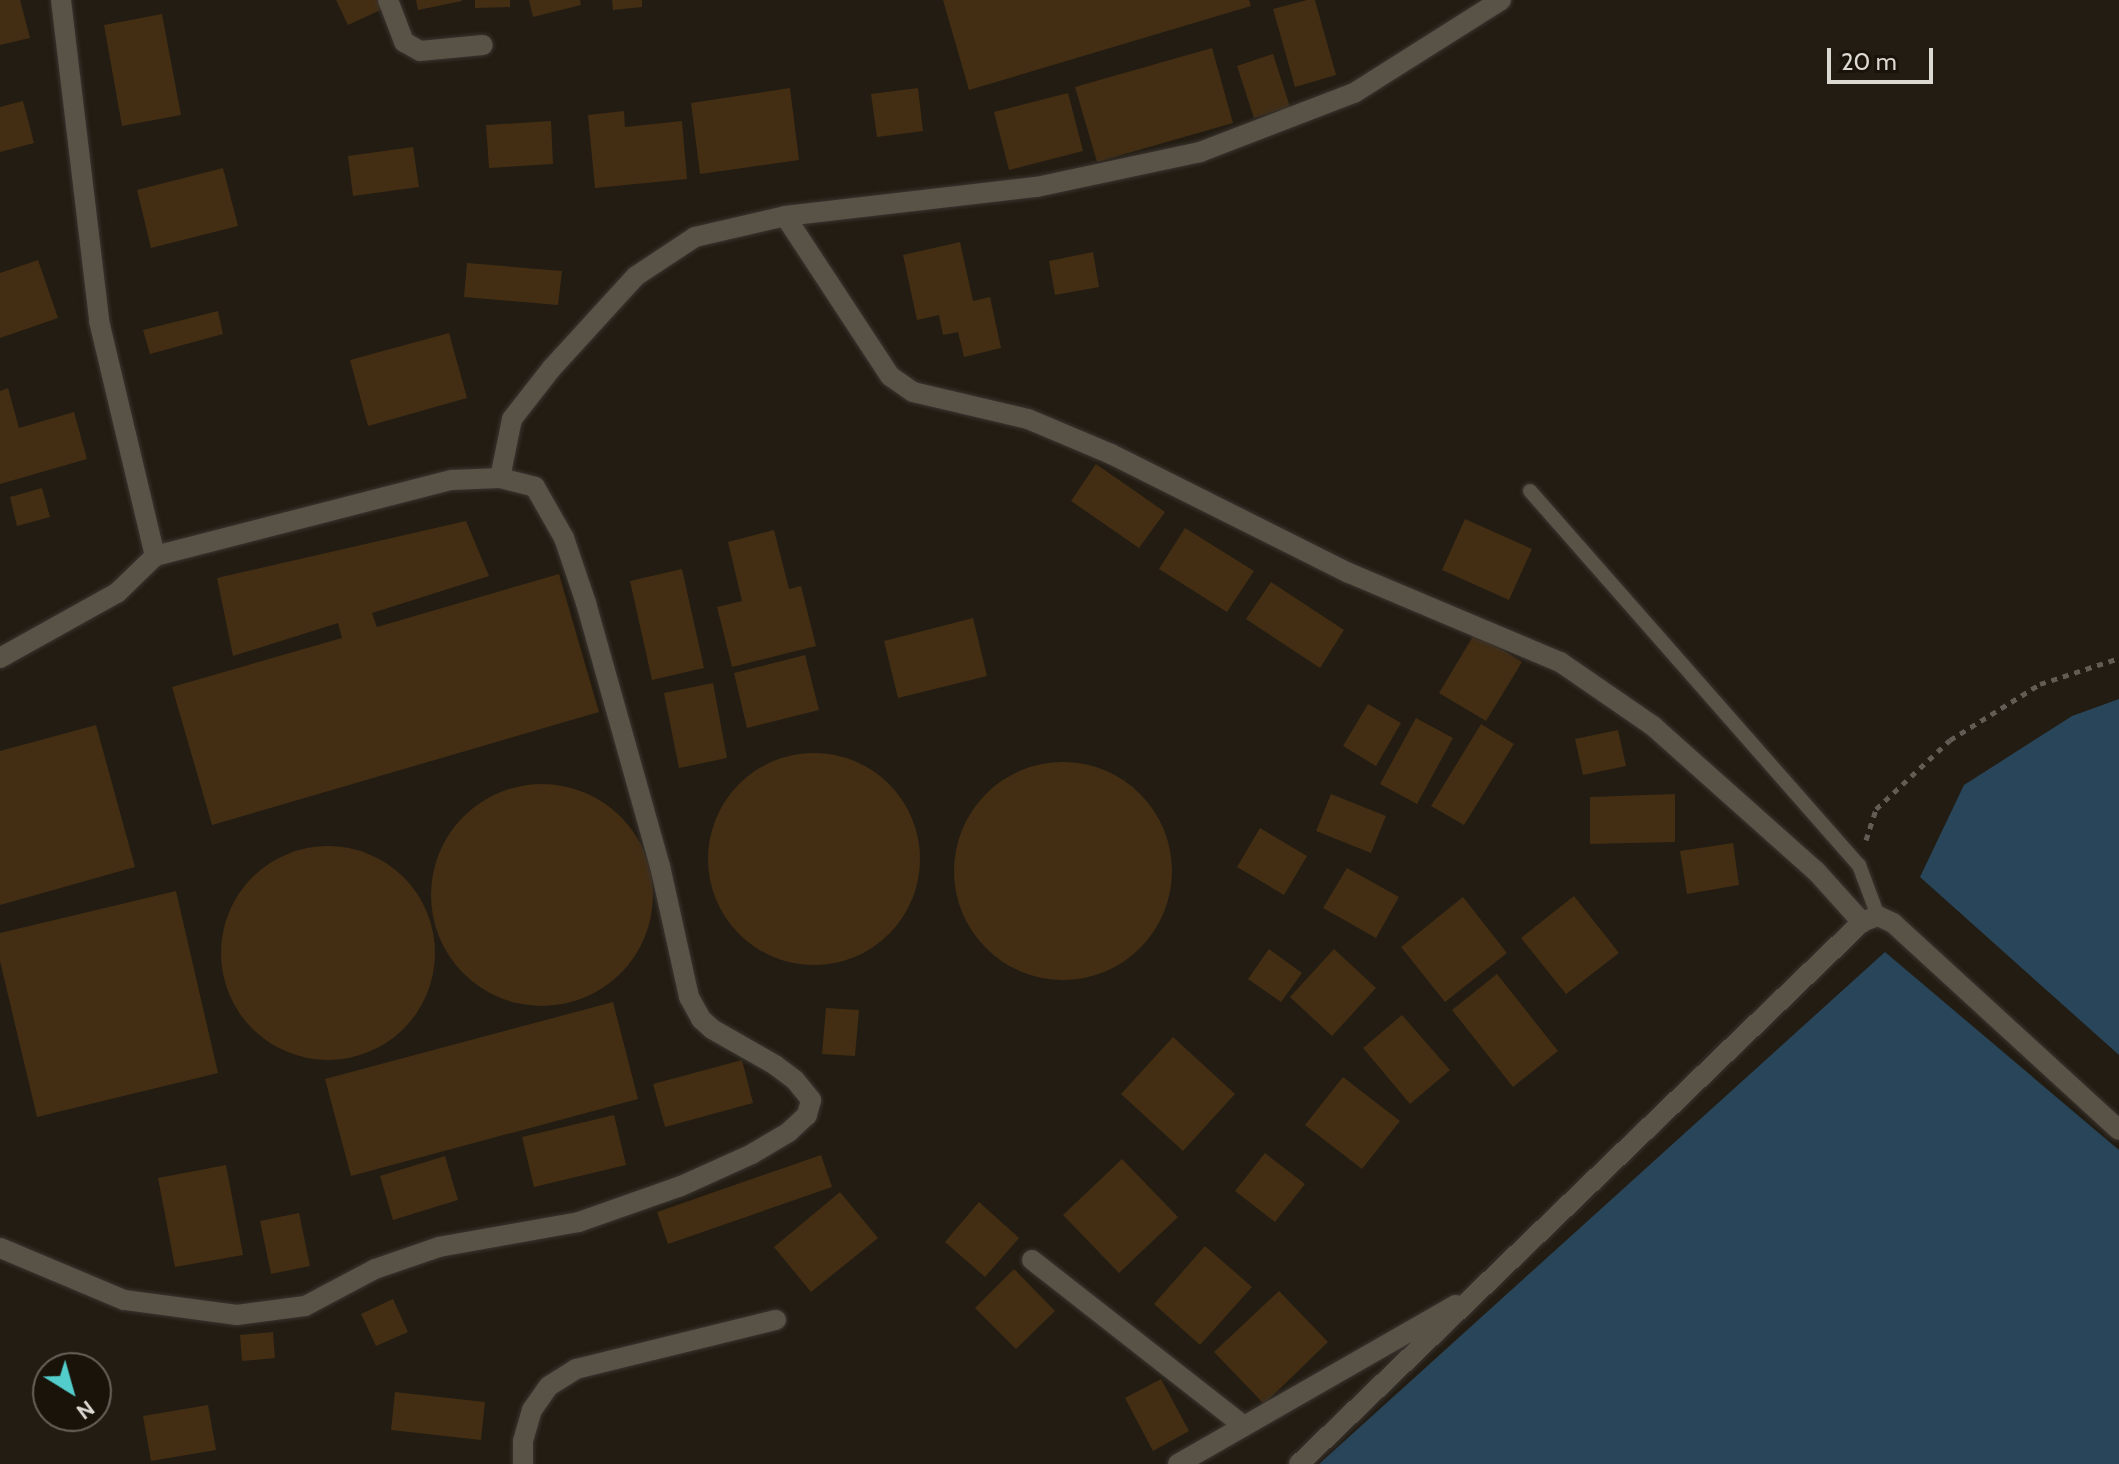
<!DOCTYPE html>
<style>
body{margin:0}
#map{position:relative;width:2119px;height:1464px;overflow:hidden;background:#221c12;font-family:Cabin,sans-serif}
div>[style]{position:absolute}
.water>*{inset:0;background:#29455a}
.building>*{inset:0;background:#432e14}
.round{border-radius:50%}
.path>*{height:5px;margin-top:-2.5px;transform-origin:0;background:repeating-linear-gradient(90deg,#625d54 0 6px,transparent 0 12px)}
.roads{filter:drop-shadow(0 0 2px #393430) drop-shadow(0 0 2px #393430)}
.service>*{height:14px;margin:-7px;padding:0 7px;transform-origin:7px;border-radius:7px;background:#595247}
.minor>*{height:20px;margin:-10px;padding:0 10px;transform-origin:10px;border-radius:10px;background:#595247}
span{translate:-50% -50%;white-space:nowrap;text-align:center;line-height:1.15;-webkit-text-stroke:7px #19130a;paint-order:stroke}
.north{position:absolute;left:32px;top:1352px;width:80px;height:80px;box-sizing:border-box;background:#19130a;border:2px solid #67625a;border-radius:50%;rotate:143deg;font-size:22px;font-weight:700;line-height:32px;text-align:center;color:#dcd8d2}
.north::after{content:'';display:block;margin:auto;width:28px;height:36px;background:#53cdcb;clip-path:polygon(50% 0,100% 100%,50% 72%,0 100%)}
.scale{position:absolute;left:1827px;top:48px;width:106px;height:36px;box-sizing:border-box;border:4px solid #dcd8d2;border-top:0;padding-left:10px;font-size:24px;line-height:28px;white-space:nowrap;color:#dcd8d2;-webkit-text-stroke:6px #19130a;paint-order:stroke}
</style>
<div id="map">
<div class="water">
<div style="clip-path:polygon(2119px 699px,2119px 1055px,1920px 877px,1964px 785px,2072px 716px)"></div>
<div style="clip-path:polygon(1885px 952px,2119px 1150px,2119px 1464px,1319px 1464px)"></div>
</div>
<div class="building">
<div style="clip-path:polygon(0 0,20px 0,30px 38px,0 45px)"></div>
<div style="clip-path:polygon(336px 0,384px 0,387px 7px,348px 25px)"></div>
<div style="clip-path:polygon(416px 0,462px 0,462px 1px,418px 10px)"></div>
<div style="clip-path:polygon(475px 0,510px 0,510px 7px,475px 8px)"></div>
<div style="clip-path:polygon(529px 0,580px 0,581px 5px,533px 17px)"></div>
<div style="clip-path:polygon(612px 0,642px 0,642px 7px,613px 10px)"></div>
<div style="clip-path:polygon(943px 0,1249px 0,1251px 6px,969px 90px)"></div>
<div style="clip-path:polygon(1307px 0,1315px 0,1336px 75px,1295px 87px,1273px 9px)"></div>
<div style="clip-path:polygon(162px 14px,181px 115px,122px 126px,104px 25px)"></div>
<div style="clip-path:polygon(1212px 48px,1233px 123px,1097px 162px,1075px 87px)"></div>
<div style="clip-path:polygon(1273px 54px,1290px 107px,1254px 118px,1237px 66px)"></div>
<div style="clip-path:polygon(790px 88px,799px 160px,700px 174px,691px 103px)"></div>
<div style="clip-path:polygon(918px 88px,923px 131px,877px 137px,871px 94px)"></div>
<div style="clip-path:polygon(1068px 93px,1083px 151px,1009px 170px,994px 112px)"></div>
<div style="clip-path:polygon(23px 101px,34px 143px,0 152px,0 107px)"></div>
<div style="clip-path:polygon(624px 111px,625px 127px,682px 121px,687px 179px,595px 188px,588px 115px)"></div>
<div style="clip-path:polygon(551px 121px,553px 164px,489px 168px,486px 125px)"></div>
<div style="clip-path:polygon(413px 147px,419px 187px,353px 196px,348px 156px)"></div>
<div style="clip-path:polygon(223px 168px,238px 226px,151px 248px,137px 190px)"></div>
<div style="clip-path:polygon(960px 242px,973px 301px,990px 297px,1001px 348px,964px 357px,958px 332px,943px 335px,939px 315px,917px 320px,903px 255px)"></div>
<div style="clip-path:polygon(1093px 252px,1099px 287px,1055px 295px,1049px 261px)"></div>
<div style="clip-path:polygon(38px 260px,58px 318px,0 338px,0 273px)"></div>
<div style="clip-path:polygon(467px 263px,562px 271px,558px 305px,464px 297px)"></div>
<div style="clip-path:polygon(218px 311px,223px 334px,150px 354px,143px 330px)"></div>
<div style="clip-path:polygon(449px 333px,467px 398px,368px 426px,350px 360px)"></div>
<div style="clip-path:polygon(8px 388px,19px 428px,74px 412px,87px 459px,0 484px,0 391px)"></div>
<div style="clip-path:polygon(1096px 464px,1165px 512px,1139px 548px,1071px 501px)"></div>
<div style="clip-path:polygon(42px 488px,50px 517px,17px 526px,10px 497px)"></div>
<div style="clip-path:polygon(1465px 519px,1532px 549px,1509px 600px,1442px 570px)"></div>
<div style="clip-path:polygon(466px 521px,489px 576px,372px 613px,377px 627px,559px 574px,599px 712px,212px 825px,172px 687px,342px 638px,338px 623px,233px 656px,217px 578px)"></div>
<div style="clip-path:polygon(1185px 528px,1254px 571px,1227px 612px,1159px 569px)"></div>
<div style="clip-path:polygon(774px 530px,789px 589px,801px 586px,816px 646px,732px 667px,717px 607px,742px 601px,728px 542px)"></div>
<div style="clip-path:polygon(682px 569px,704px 668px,652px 680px,630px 581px)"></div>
<div style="clip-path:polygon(1271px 582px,1344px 630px,1320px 668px,1246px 619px)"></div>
<div style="clip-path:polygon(973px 618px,987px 676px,898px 698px,884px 641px)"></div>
<div style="clip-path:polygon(1475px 633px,1522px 662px,1486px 721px,1439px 693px)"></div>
<div style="clip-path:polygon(805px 655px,819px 710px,747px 728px,734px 673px)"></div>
<div style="clip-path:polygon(713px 683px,727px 758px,679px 768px,664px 693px)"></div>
<div style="clip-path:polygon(1368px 704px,1401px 723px,1376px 766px,1343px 746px)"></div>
<div style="clip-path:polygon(1416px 718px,1453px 738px,1417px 804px,1380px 784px)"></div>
<div style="clip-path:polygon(1481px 724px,1514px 744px,1464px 825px,1431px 806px)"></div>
<div style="clip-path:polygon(96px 725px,135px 867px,0 905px,0 751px)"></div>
<div style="clip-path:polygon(1618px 730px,1626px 766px,1583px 775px,1575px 739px)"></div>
<div class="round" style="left:708px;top:753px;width:212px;height:212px"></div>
<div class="round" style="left:954px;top:762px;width:218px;height:218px"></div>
<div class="round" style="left:431px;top:784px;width:222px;height:222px"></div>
<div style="clip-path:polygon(1331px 794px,1386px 816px,1371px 853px,1316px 831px)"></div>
<div style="clip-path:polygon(1675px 794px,1675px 842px,1590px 844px,1590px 797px)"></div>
<div style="clip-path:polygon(1260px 828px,1307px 856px,1284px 895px,1237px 867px)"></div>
<div style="clip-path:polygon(1733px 843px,1739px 885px,1687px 894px,1680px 851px)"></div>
<div class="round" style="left:221px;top:846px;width:214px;height:214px"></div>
<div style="clip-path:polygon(1347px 868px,1399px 897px,1376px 938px,1323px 908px)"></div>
<div style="clip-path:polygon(176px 891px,218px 1073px,37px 1117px,0 961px,0 933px)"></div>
<div style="clip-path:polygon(1574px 896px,1619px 953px,1566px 994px,1521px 938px)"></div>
<div style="clip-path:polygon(1463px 897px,1507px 953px,1445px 1002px,1401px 947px)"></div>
<div style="clip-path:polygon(1269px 949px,1302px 973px,1281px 1002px,1248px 979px)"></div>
<div style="clip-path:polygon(1334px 949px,1376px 988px,1332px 1036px,1290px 997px)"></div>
<div style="clip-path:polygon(1497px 974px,1558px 1051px,1513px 1087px,1452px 1010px)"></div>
<div style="clip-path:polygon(613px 1002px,638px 1099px,351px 1176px,325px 1079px)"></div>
<div style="clip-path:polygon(826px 1008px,859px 1010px,855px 1056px,822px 1054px)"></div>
<div style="clip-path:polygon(1402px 1015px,1450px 1070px,1410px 1104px,1363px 1048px)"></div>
<div style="clip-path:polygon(1173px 1037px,1235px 1094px,1183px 1151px,1121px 1094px)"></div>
<div style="clip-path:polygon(742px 1060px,753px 1103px,665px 1127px,653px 1084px)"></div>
<div style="clip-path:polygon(1343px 1077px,1400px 1121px,1362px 1169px,1305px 1125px)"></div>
<div style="clip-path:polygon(614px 1115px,626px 1165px,534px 1187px,522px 1137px)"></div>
<div style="clip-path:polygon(1265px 1153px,1305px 1184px,1275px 1222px,1235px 1191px)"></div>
<div style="clip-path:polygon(821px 1155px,832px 1187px,668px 1244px,657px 1212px)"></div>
<div style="clip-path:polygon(445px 1156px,458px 1200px,393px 1220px,380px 1176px)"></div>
<div style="clip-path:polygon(1122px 1159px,1178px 1217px,1119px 1273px,1063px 1215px)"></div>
<div style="clip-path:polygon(226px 1165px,243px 1255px,175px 1267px,158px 1178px)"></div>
<div style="clip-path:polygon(840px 1192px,878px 1238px,811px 1292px,774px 1247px)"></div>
<div style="clip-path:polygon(979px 1202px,1019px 1238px,985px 1277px,945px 1242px)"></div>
<div style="clip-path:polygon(299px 1213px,310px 1266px,271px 1274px,260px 1221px)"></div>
<div style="clip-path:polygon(1205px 1246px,1252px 1287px,1200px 1345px,1154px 1304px)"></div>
<div style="clip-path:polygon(1014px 1269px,1055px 1311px,1016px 1349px,975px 1308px)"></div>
<div style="clip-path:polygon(1279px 1291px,1328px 1342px,1264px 1404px,1214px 1352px)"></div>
<div style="clip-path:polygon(393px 1299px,408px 1332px,376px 1346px,361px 1314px)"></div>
<div style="clip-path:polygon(273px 1332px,275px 1358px,242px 1361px,240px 1335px)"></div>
<div style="clip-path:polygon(1161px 1379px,1189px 1431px,1153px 1451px,1125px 1398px)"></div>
<div style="clip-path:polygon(395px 1392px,485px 1402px,481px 1440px,391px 1430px)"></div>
<div style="clip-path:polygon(208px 1405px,216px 1450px,151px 1461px,143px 1416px)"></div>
</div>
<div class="path">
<div style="left:1866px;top:840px;width:33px;rotate:-72deg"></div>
<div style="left:1876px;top:809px;width:101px;rotate:-43deg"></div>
<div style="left:1950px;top:740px;width:106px;rotate:-31.9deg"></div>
<div style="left:2040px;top:684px;width:83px;rotate:-18.2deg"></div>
</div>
<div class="roads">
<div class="service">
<div style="left:1530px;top:491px;width:498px;rotate:48.7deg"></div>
<div style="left:1859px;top:865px;width:54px;rotate:69.6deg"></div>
</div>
<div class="minor">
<div style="left:61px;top:0;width:323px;rotate:83.2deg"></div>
<div style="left:99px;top:321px;width:242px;rotate:76.6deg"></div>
<div style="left:388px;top:0;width:45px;rotate:69.1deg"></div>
<div style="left:404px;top:42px;width:18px;rotate:29deg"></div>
<div style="left:420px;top:51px;width:63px;rotate:-5.4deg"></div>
<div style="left:785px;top:216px;width:191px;rotate:56.7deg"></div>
<div style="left:890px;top:376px;width:28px;rotate:35deg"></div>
<div style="left:913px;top:392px;width:118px;rotate:13.2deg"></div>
<div style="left:1028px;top:419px;width:90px;rotate:22.9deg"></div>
<div style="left:1111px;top:454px;width:266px;rotate:26.6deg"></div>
<div style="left:1349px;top:573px;width:229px;rotate:22.9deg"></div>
<div style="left:1560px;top:662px;width:113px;rotate:34.5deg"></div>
<div style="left:1653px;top:726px;width:218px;rotate:41.7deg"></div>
<div style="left:1816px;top:871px;width:69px;rotate:48deg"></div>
<div style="left:500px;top:478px;width:60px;rotate:-78.5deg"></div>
<div style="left:512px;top:419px;width:63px;rotate:-52deg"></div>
<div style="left:551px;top:369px;width:126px;rotate:-47.6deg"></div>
<div style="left:636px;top:276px;width:71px;rotate:-33.5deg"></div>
<div style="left:695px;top:237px;width:92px;rotate:-13.1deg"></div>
<div style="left:785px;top:216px;width:254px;rotate:-6.6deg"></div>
<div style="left:1037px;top:187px;width:167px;rotate:-12.1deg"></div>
<div style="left:1200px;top:152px;width:165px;rotate:-21deg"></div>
<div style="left:1354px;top:93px;width:174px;rotate:-32.3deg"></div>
<div style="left:0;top:658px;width:134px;rotate:-29.1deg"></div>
<div style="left:117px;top:593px;width:53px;rotate:-44.2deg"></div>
<div style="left:155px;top:556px;width:307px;rotate:-14.4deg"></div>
<div style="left:452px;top:480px;width:48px;rotate:-2.4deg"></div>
<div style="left:500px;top:478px;width:36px;rotate:14deg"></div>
<div style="left:535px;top:487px;width:59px;rotate:60.4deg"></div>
<div style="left:564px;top:538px;width:69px;rotate:71.3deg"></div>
<div style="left:586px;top:603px;width:273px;rotate:74.3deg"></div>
<div style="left:660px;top:866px;width:134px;rotate:77.5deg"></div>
<div style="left:689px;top:997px;width:25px;rotate:61deg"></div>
<div style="left:701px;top:1019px;width:15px;rotate:42deg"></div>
<div style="left:712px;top:1029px;width:73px;rotate:29.7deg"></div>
<div style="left:775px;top:1065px;width:25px;rotate:37deg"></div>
<div style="left:795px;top:1080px;width:26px;rotate:51deg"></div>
<div style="left:811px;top:1100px;width:16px;rotate:105deg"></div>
<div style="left:807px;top:1115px;width:25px;rotate:137deg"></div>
<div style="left:789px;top:1132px;width:43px;rotate:149.3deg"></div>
<div style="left:752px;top:1154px;width:78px;rotate:155.7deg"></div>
<div style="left:681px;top:1186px;width:108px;rotate:160.6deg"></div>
<div style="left:579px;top:1222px;width:142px;rotate:169.9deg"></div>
<div style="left:439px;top:1247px;width:68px;rotate:161deg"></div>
<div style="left:375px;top:1269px;width:79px;rotate:152.1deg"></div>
<div style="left:305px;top:1306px;width:69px;rotate:172.5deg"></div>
<div style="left:237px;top:1315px;width:114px;rotate:-172.4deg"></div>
<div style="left:124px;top:1300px;width:134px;rotate:-157.2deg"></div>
<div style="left:1032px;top:1260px;width:269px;rotate:38.1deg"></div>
<div style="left:523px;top:1464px;width:23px;rotate:-90deg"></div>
<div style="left:523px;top:1441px;width:32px;rotate:-74deg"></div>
<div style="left:532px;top:1410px;width:29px;rotate:-55deg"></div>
<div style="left:549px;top:1386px;width:32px;rotate:-32deg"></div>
<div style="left:576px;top:1369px;width:206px;rotate:-13.8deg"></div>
<div style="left:1178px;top:1464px;width:320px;rotate:-29.8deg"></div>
<div style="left:1299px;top:1464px;width:781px;rotate:-43.91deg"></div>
<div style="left:1862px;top:922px;width:17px;rotate:-21deg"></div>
<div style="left:1878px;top:916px;width:17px;rotate:25deg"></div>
<div style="left:1893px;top:923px;width:306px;rotate:42.5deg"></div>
</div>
</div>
<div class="north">N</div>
<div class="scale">20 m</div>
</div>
